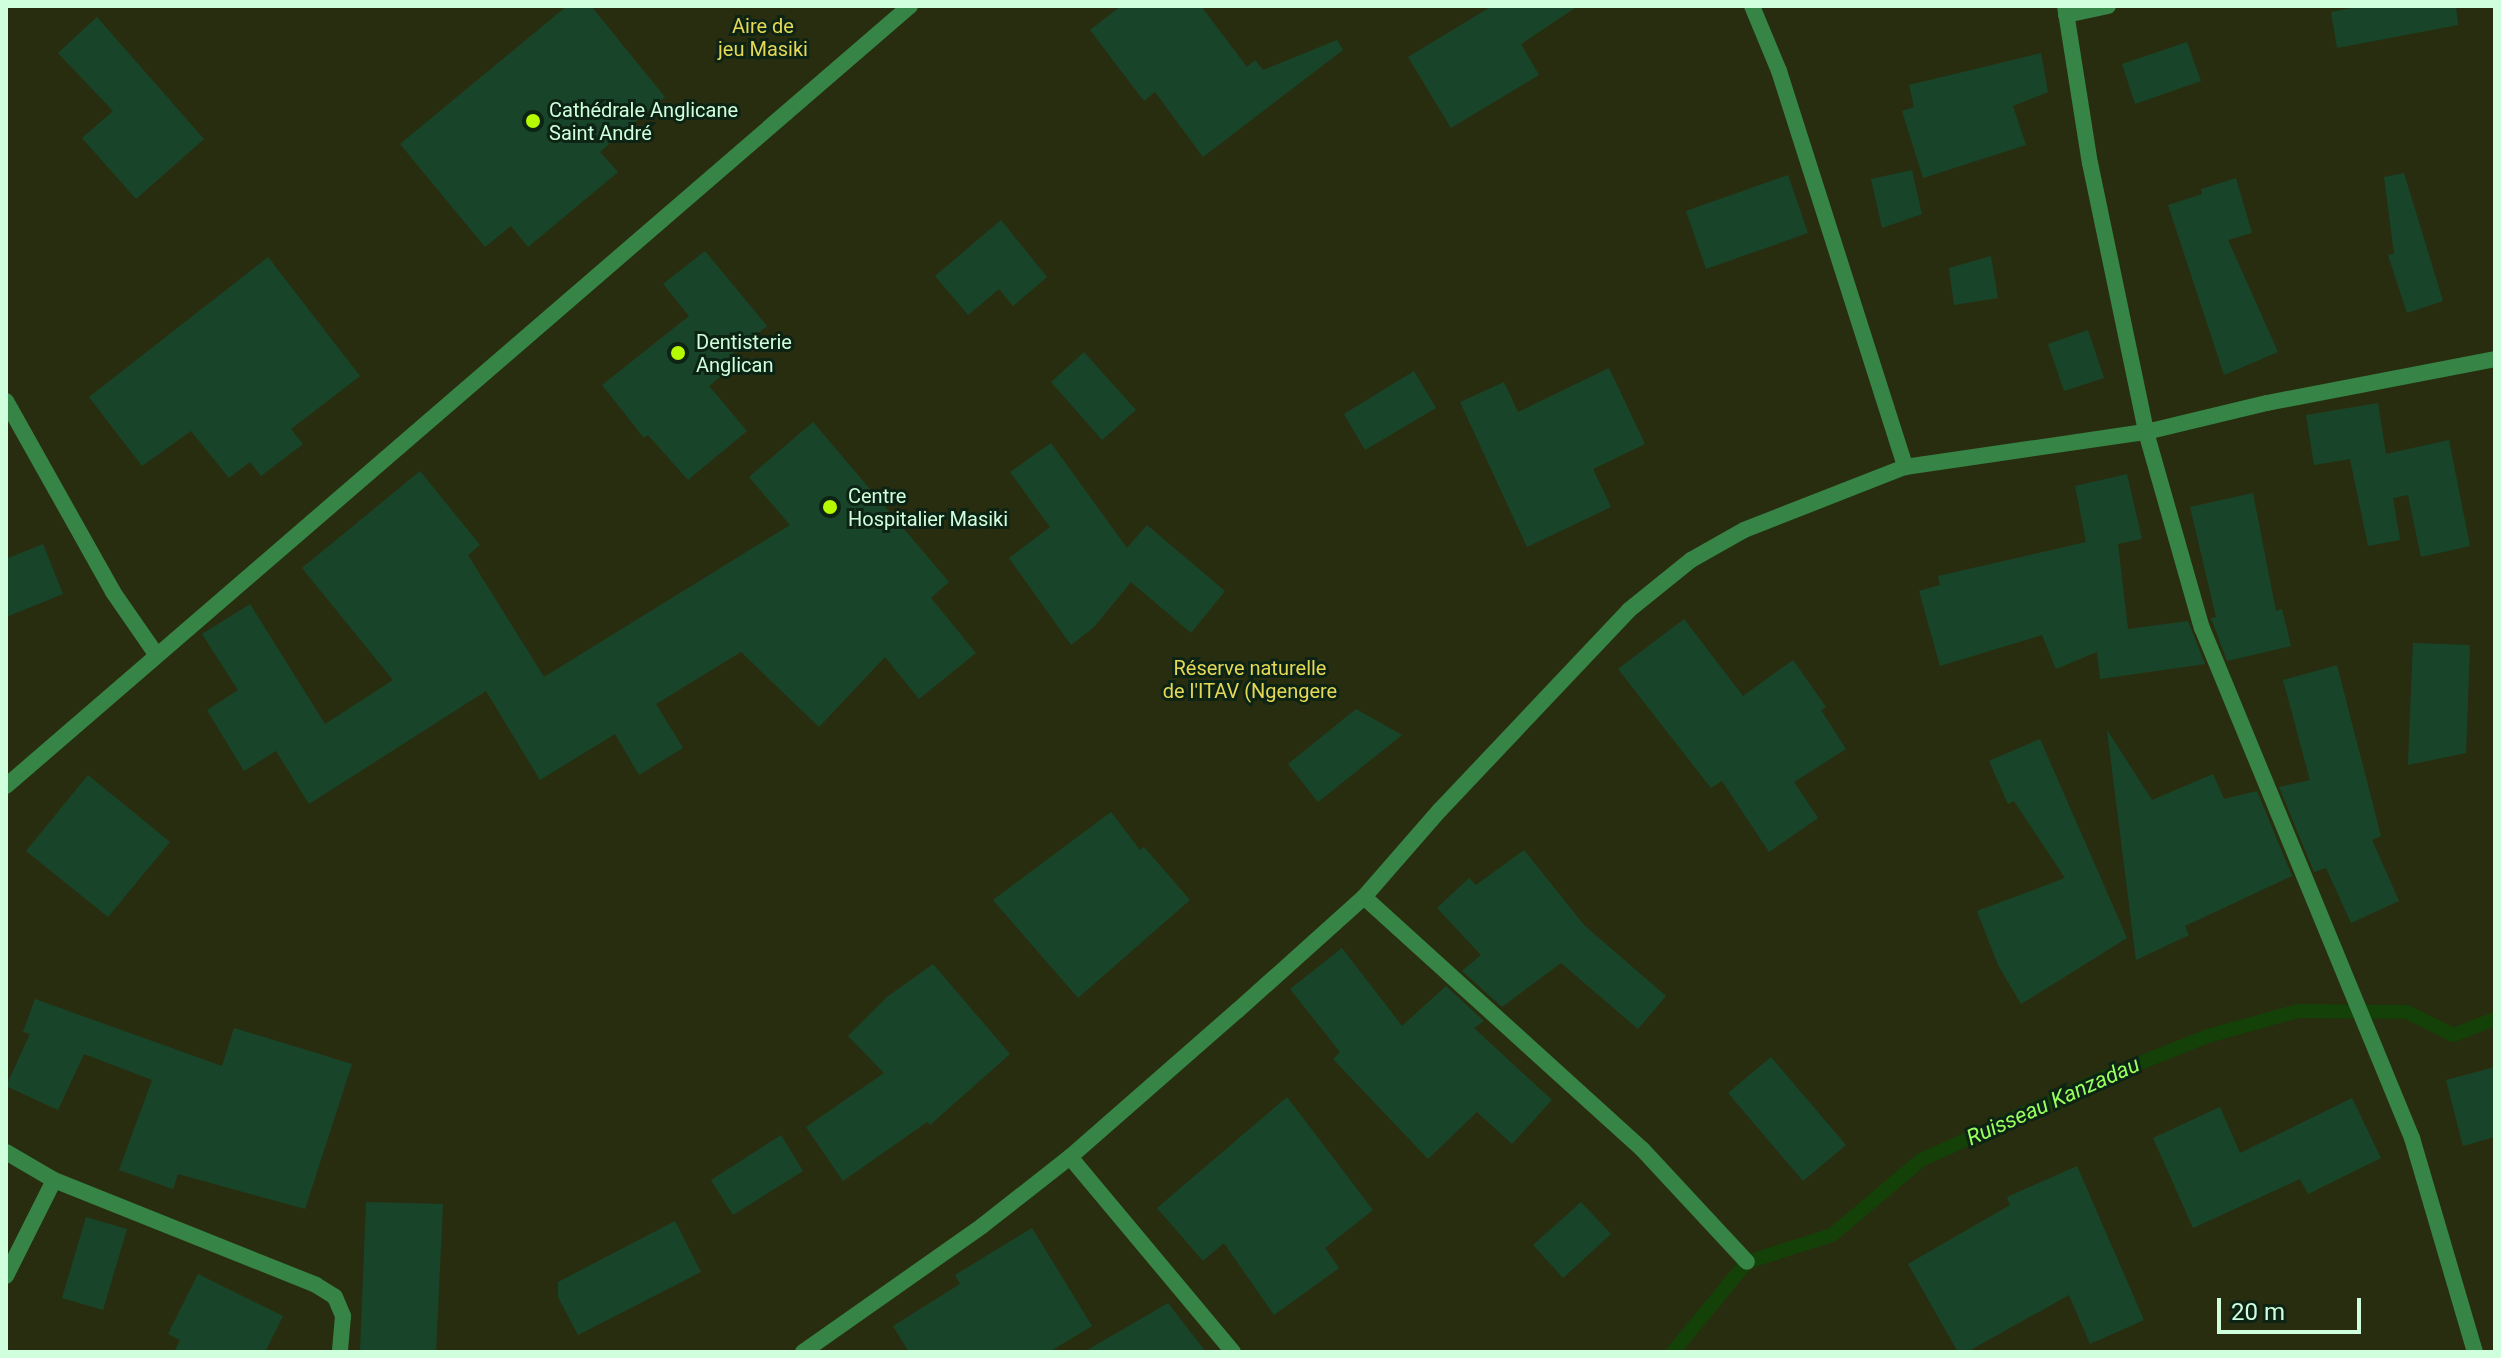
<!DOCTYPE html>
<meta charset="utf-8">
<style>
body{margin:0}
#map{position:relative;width:2501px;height:1358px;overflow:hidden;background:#0d2314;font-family:Roboto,sans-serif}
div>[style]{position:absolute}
.green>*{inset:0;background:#292d10}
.stream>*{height:14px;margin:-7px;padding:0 7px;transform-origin:7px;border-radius:7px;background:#134107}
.building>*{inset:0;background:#184529}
.minor>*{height:16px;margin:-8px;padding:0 8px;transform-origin:8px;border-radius:8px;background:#368446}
.dots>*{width:22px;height:22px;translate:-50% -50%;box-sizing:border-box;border:4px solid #0d2314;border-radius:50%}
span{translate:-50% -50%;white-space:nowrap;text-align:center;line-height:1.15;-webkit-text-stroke:6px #0d2314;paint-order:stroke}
.park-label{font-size:20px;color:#e4d856}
.poi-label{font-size:20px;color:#cfffdc}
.left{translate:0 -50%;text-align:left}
.water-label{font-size:22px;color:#98ff5d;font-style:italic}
.frame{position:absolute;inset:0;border:8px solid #cfffdc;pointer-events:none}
.scale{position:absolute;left:2217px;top:1298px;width:144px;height:36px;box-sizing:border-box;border:4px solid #cfffdc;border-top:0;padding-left:10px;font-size:24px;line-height:28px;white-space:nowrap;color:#cfffdc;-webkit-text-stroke:6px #0d2314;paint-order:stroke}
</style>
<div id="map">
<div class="green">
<div style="clip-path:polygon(6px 6px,2495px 6px,2495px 1352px,6px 1352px)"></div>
</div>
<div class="stream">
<div style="left:1673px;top:1352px;width:117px;rotate:-50.6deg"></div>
<div style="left:1747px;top:1262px;width:89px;rotate:-17.6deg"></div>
<div style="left:1832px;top:1235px;width:116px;rotate:-40.1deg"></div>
<div style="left:1921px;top:1160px;width:199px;rotate:-24.4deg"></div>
<div style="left:2102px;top:1078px;width:114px;rotate:-21.6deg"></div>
<div style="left:2208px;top:1036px;width:93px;rotate:-15.5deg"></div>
<div style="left:2298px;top:1011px;width:109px;rotate:0.5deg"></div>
<div style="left:2407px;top:1012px;width:51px;rotate:26.6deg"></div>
<div style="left:2453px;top:1035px;width:45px;rotate:-20.9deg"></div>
</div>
<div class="building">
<div style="clip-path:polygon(567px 6px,591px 6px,665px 97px,600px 152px,618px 172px,528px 247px,511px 226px,485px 247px,400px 144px)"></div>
<div style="clip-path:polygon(1121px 6px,1201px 6px,1247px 67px,1255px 60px,1263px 70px,1337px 40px,1343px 50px,1203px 157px,1155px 92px,1144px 101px,1090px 30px)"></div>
<div style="clip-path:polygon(1492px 6px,1578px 6px,1521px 44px,1539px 75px,1451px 128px,1408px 57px)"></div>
<div style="clip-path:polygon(2362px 6px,2456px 6px,2458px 25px,2337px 48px,2331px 12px)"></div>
<div style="clip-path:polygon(97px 17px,204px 139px,136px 199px,82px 138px,113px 111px,58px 53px)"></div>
<div style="clip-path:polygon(2187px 42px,2201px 81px,2135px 104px,2122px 64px)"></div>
<div style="clip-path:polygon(2041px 53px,2048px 92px,2013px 106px,2026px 145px,1923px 178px,1902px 111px,1914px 107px,1909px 85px)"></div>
<div style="clip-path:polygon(1912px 170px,1922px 214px,1882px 228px,1871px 179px)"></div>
<div style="clip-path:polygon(2404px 173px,2443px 301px,2407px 313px,2388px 255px,2394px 254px,2384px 177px)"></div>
<div style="clip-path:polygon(1788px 175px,1808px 233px,1706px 269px,1686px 211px)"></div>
<div style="clip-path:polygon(2236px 178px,2252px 233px,2228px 240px,2278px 352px,2224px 375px,2168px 205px,2202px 194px,2201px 189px)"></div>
<div style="clip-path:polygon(1001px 220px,1047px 277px,1013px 306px,999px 289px,968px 315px,935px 276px)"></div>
<div style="clip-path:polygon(705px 251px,767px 326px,728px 357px,735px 365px,709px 386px,747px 431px,688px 480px,648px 435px,644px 438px,602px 385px,689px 316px,663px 284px)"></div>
<div style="clip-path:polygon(1991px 256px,1998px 298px,1954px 305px,1949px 268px)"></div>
<div style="clip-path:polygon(268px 257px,360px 376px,291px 429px,303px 444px,261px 476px,250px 462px,229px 478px,191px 431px,142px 466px,89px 397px)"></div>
<div style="clip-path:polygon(2088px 330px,2104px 378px,2064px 391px,2048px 344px)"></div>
<div style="clip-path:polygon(1084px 352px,1136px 410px,1102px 440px,1051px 382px)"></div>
<div style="clip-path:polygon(1609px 368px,1645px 444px,1593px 469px,1611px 507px,1527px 547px,1460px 402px,1504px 382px,1518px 412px)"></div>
<div style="clip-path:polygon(1414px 371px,1436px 408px,1365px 450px,1344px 414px)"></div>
<div style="clip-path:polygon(2378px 403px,2386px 454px,2449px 440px,2470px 546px,2421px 557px,2408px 495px,2393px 498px,2400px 540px,2368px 546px,2350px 459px,2314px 465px,2306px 415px)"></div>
<div style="clip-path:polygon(813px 422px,949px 582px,931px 598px,976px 653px,919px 699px,885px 657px,819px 727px,741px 652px,656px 704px,683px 748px,639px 775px,615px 734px,540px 780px,486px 691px,309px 804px,276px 751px,244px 771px,207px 710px,238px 690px,202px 634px,250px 604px,325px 724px,393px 680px,302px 568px,420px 471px,480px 545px,468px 555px,544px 677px,790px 525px,749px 477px)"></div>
<div style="clip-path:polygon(1051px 443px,1127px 548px,1147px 525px,1225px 591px,1191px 633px,1131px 582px,1094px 627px,1071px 645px,1009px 558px,1050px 527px,1010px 472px)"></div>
<div style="clip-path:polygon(2127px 474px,2142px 539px,2118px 544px,2128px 629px,2188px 621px,2205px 664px,2100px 679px,2097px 652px,2056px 669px,2042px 635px,1940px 666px,1919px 591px,1940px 585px,1938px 576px,2086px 542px,2075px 486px)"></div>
<div style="clip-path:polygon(2253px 493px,2276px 611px,2282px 609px,2291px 646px,2227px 661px,2211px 618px,2216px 617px,2190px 507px)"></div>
<div style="clip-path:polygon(43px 544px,63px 594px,6px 617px,6px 559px)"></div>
<div style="clip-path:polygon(1684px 619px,1743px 696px,1793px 660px,1826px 707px,1821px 710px,1846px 749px,1794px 782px,1818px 818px,1769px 852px,1722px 781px,1711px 788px,1618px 669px)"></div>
<div style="clip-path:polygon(2413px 643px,2470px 645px,2466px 753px,2408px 765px)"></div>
<div style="clip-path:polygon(2337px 665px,2381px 836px,2372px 840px,2399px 901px,2351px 923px,2326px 868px,2314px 872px,2279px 787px,2310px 780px,2283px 680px)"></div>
<div style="clip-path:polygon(1356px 709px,1402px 735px,1318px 802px,1288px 764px)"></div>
<div style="clip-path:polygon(2107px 730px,2152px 800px,2213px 774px,2224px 799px,2257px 791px,2292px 876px,2185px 926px,2189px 935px,2136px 960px)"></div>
<div style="clip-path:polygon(2040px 739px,2127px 938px,2021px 1004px,1998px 965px,1977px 911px,2065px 878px,2014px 801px,2008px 804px,1989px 761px)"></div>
<div style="clip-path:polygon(88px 775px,170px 842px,108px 917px,26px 851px)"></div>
<div style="clip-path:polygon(1111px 812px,1140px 850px,1144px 847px,1190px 900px,1078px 998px,993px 900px)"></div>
<div style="clip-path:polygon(1524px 850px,1584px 925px,1666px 996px,1638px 1029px,1561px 963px,1502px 1007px,1462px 971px,1481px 955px,1437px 908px,1469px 878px,1476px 885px)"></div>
<div style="clip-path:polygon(1342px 948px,1402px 1026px,1446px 986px,1484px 1021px,1474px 1028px,1552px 1100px,1512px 1144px,1477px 1112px,1428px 1159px,1333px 1059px,1340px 1052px,1290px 989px)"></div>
<div style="clip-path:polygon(933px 964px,1010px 1054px,930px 1125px,927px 1122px,843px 1181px,806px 1127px,884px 1073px,848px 1036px,887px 997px)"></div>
<div style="clip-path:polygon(35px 999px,222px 1066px,234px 1028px,352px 1064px,305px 1209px,178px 1174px,173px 1189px,119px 1170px,152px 1080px,84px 1054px,58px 1110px,6px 1086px,30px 1034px,23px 1032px)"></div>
<div style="clip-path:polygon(1771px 1057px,1846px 1145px,1803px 1181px,1728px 1093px)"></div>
<div style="clip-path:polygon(2495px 1067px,2495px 1137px,2463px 1146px,2446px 1080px)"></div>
<div style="clip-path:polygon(1287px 1097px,1373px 1210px,1325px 1248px,1339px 1268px,1274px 1315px,1224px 1243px,1203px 1261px,1157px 1208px)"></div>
<div style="clip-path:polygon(2352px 1098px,2381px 1158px,2308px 1194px,2300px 1179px,2193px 1228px,2153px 1138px,2220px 1107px,2240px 1153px)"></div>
<div style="clip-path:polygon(781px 1135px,803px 1171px,733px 1215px,711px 1180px)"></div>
<div style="clip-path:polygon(2077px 1166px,2144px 1320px,2090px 1344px,2069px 1295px,1967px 1352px,1958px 1352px,1908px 1264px,2010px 1205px,2007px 1197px)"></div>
<div style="clip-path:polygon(366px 1202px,443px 1204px,436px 1352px,360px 1352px)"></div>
<div style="clip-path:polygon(1581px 1202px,1611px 1234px,1563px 1278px,1533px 1245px)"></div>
<div style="clip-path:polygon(86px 1217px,127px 1229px,103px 1310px,62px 1298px)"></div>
<div style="clip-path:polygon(675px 1221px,701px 1272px,578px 1335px,558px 1297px,558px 1282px)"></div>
<div style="clip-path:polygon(1032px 1228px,1092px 1326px,1049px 1352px,909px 1352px,893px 1326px,960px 1284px,955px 1275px)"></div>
<div style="clip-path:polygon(198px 1274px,283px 1316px,265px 1352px,174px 1352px,180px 1340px,168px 1334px)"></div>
<div style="clip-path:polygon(1168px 1303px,1206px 1352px,1084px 1352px)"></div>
</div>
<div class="minor">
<div style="left:1752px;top:6px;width:70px;rotate:67.4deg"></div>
<div style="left:1779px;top:71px;width:416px;rotate:72.3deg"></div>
<div style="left:2065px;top:6px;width:159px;rotate:81deg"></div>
<div style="left:2090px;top:163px;width:275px;rotate:78.2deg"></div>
<div style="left:2146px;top:432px;width:204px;rotate:74.1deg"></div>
<div style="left:2202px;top:628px;width:552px;rotate:67.62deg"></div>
<div style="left:2412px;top:1138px;width:223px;rotate:73.6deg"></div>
<div style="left:2066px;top:15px;width:43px;rotate:-12.1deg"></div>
<div style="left:6px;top:401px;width:219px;rotate:60.7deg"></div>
<div style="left:113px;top:592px;width:75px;rotate:55.3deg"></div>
<div style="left:6px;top:786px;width:1194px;rotate:-40.79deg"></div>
<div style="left:1364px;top:897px;width:375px;rotate:42.2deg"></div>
<div style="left:1642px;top:1149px;width:154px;rotate:47.1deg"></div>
<div style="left:6px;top:1152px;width:56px;rotate:30.3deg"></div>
<div style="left:54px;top:1180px;width:282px;rotate:21.8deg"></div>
<div style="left:316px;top:1285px;width:22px;rotate:32deg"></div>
<div style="left:335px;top:1297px;width:21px;rotate:67deg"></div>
<div style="left:343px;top:1316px;width:36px;rotate:95deg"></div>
<div style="left:1070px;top:1157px;width:254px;rotate:50.1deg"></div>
<div style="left:6px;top:1276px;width:107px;rotate:-63.4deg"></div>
<div style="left:803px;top:1352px;width:219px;rotate:-35.1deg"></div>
<div style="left:982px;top:1226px;width:112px;rotate:-38.1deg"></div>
<div style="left:1070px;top:1157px;width:222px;rotate:-41.2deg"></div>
<div style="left:1237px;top:1011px;width:171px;rotate:-41.9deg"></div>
<div style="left:1364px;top:897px;width:116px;rotate:-48.9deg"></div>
<div style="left:1440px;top:810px;width:275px;rotate:-46.6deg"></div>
<div style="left:1629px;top:610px;width:80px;rotate:-38.9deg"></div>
<div style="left:1691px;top:560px;width:61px;rotate:-29.5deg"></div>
<div style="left:1744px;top:530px;width:173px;rotate:-21.4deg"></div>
<div style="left:1905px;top:467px;width:244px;rotate:-8.3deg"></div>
<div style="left:2146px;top:432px;width:124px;rotate:-13.5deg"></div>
<div style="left:2267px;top:403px;width:232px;rotate:-10.9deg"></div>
</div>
<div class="dots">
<div style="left:533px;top:121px;background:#b6fa00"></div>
<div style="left:678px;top:353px;background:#b6fa00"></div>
<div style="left:830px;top:507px;background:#b6fa00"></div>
</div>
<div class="park-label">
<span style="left:763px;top:38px">Aire de<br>jeu Masiki</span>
<span style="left:1250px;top:680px">Réserve naturelle<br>de l'ITAV (Ngengere</span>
</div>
<div class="poi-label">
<span class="left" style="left:549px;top:122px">Cathédrale Anglicane<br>Saint André</span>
<span class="left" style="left:696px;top:354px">Dentisterie<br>Anglican</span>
<span class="left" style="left:848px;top:508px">Centre<br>Hospitalier Masiki</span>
</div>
<div class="water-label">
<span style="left:2053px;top:1101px;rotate:-24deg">Ruisseau Kanzadau</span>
</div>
<div class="frame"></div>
<div class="scale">20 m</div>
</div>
